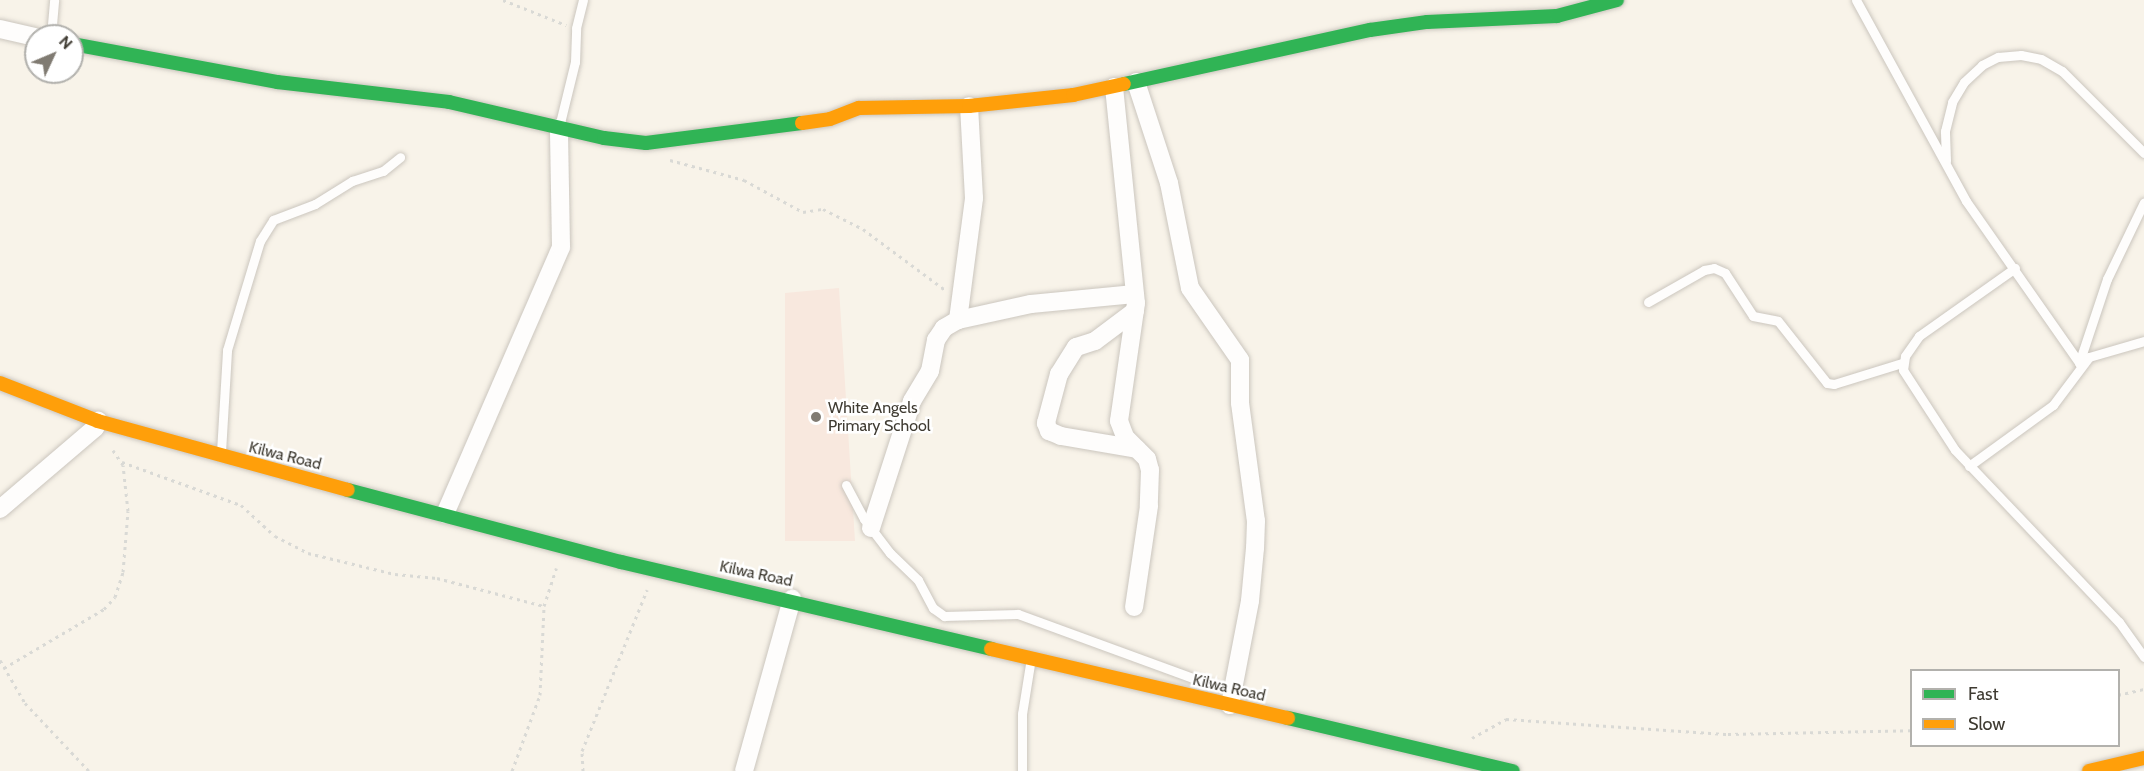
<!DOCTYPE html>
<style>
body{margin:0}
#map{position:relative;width:2144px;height:771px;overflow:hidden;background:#f8f3e9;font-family:Cabin,sans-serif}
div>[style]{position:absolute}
.education>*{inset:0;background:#f8e8de}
.path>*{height:3px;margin-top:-1.5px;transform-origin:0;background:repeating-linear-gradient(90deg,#d9d9d5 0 3px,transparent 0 7.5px)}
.roads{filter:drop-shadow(0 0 2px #cbc6be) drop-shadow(0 0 2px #cbc6be)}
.lane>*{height:9px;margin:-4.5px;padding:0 4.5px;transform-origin:4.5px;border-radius:4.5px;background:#fefdfc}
.street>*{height:18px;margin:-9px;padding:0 9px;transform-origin:9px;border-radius:9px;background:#fefdfc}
.fast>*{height:14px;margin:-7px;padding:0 7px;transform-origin:7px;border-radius:7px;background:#30b455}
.slow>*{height:14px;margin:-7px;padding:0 7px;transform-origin:7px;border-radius:7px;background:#ff9f0a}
.dots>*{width:16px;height:16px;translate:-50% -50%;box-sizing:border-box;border:3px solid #fff;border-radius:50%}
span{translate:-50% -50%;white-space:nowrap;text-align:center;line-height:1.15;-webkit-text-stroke:5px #fff;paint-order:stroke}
.poi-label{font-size:16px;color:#3f3b32}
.left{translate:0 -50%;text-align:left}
.street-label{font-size:16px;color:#3f3b32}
.legend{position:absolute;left:1910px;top:669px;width:210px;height:78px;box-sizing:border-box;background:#fff;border:2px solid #b2b1ad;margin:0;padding:8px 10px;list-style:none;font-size:18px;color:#3f3b32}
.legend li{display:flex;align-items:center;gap:12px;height:30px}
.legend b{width:30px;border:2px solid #b2b1ad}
.north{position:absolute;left:24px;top:24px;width:60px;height:60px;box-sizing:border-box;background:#fff;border:2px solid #b2b1ad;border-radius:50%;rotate:46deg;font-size:16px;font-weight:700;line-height:24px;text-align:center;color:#3f3b32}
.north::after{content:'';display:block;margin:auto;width:21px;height:27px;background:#807b72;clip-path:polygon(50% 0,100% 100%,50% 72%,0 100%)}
</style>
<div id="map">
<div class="education">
<div style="clip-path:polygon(839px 288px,855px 541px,785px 541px,785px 293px)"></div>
</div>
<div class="path">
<div style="left:503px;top:0;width:68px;rotate:21.6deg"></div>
<div style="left:670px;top:160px;width:77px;rotate:15.1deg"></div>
<div style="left:744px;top:180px;width:67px;rotate:28.5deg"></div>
<div style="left:803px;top:212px;width:20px;rotate:-9deg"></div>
<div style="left:823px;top:209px;width:45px;rotate:26.6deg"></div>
<div style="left:863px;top:229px;width:102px;rotate:36.6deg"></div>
<div style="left:122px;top:462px;width:127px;rotate:19.9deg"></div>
<div style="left:241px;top:505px;width:46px;rotate:42.4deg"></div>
<div style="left:275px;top:536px;width:37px;rotate:27deg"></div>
<div style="left:308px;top:553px;width:89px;rotate:13.6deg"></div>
<div style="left:395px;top:574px;width:42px;rotate:5.4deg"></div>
<div style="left:437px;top:578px;width:111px;rotate:14.7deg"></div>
<div style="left:0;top:660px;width:50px;rotate:59.8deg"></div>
<div style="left:25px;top:703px;width:93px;rotate:46.7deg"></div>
<div style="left:4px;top:668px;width:116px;rotate:-30.5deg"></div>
<div style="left:104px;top:609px;width:16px;rotate:-47deg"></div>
<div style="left:115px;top:597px;width:26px;rotate:-72deg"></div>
<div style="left:123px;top:572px;width:61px;rotate:-85.3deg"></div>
<div style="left:128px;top:511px;width:46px;rotate:-96.2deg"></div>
<div style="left:123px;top:465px;width:18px;rotate:-124deg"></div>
<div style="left:2118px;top:695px;width:27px;rotate:-13deg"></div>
<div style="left:1472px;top:738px;width:39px;rotate:-29deg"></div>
<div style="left:1506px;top:719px;width:223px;rotate:3.9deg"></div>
<div style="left:1728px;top:734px;width:184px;rotate:-1.2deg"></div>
<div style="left:512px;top:771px;width:81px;rotate:-69.8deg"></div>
<div style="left:540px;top:695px;width:89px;rotate:-87.4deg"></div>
<div style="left:544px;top:606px;width:40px;rotate:-72deg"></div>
<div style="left:583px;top:771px;width:20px;rotate:-93deg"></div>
<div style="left:582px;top:751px;width:174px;rotate:-68deg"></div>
</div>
<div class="roads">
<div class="lane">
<div style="left:1856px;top:0;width:229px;rotate:61.3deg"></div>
<div style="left:1966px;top:201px;width:200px;rotate:55deg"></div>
<div style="left:51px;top:36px;width:36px;rotate:-85deg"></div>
<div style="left:559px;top:127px;width:67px;rotate:-76.2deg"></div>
<div style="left:575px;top:62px;width:34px;rotate:-88deg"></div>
<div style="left:576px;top:28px;width:29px;rotate:-76deg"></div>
<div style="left:1946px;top:161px;width:30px;rotate:-92deg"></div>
<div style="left:1945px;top:131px;width:30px;rotate:-76deg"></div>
<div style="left:1952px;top:102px;width:23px;rotate:-59deg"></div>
<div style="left:1964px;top:82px;width:25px;rotate:-43deg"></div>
<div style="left:1982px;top:65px;width:18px;rotate:-27deg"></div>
<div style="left:1998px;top:57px;width:23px;rotate:-5deg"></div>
<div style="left:2021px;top:55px;width:20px;rotate:11deg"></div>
<div style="left:2041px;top:59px;width:24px;rotate:30deg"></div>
<div style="left:2062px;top:71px;width:116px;rotate:45deg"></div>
<div style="left:2015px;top:268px;width:118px;rotate:144.7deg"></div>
<div style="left:1919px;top:336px;width:24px;rotate:125deg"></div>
<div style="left:1905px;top:356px;width:14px;rotate:98deg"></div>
<div style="left:1903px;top:370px;width:95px;rotate:57deg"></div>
<div style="left:1955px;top:450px;width:238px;rotate:46.4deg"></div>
<div style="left:2119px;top:622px;width:43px;rotate:54.5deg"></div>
<div style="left:1648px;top:302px;width:64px;rotate:-29.7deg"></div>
<div style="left:1704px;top:270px;width:10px;rotate:-11deg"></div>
<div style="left:1714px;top:268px;width:12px;rotate:24deg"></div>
<div style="left:1725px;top:273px;width:51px;rotate:56.9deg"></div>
<div style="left:1753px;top:316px;width:25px;rotate:11deg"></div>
<div style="left:1778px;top:321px;width:79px;rotate:51.7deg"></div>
<div style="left:1827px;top:383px;width:7px;rotate:8deg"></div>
<div style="left:1834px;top:384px;width:71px;rotate:-17.2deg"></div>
<div style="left:2079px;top:363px;width:89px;rotate:-71.6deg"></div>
<div style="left:2107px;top:279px;width:85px;rotate:-64.3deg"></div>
<div style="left:221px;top:452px;width:102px;rotate:-86.6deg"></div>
<div style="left:227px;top:350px;width:114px;rotate:-73.2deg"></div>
<div style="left:260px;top:241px;width:25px;rotate:-58deg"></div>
<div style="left:273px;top:220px;width:45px;rotate:-20.9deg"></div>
<div style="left:315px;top:204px;width:44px;rotate:-31.9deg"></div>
<div style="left:352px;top:181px;width:33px;rotate:-18deg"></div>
<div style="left:383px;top:171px;width:22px;rotate:-39deg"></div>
<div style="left:1969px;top:466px;width:104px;rotate:-36deg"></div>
<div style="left:2053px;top:405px;width:60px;rotate:-53.1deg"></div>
<div style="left:2089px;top:357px;width:57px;rotate:-16.2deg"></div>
<div style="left:846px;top:485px;width:38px;rotate:62deg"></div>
<div style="left:864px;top:519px;width:43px;rotate:52.6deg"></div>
<div style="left:890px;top:553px;width:39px;rotate:44deg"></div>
<div style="left:918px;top:580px;width:32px;rotate:62deg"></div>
<div style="left:933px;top:608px;width:14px;rotate:36deg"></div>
<div style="left:944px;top:616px;width:74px;rotate:-1.5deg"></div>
<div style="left:1018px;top:614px;width:210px;rotate:20.1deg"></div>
<div style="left:1022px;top:771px;width:57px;rotate:-90deg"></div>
<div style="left:1022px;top:714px;width:51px;rotate:-80.9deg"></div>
</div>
<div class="street">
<div style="left:0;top:29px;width:37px;rotate:13deg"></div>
<div style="left:1136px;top:82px;width:106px;rotate:71.9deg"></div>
<div style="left:1169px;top:183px;width:107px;rotate:78.7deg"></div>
<div style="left:1190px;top:288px;width:88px;rotate:55.2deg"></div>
<div style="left:1240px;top:360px;width:43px;rotate:90deg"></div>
<div style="left:1240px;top:403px;width:119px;rotate:82.3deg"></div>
<div style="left:1256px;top:521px;width:27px;rotate:92deg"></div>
<div style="left:1255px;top:548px;width:53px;rotate:95.4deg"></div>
<div style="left:1250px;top:601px;width:106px;rotate:100.9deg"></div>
<div style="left:1114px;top:87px;width:217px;rotate:84.2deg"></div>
<div style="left:1136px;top:303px;width:119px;rotate:98.2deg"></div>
<div style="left:1119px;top:421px;width:17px;rotate:69deg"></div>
<div style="left:1125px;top:437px;width:31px;rotate:45deg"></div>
<div style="left:1147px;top:459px;width:11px;rotate:75deg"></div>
<div style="left:1150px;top:470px;width:36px;rotate:92deg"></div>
<div style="left:1149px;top:506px;width:102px;rotate:98.4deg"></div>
<div style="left:1135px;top:311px;width:50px;rotate:143.1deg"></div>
<div style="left:1095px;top:341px;width:20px;rotate:162deg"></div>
<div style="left:1076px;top:347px;width:32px;rotate:122deg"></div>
<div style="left:1059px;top:374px;width:51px;rotate:104.9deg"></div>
<div style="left:1046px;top:423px;width:9px;rotate:69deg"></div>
<div style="left:1049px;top:431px;width:13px;rotate:23deg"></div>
<div style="left:1061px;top:436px;width:77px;rotate:9.7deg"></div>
<div style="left:958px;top:320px;width:123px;rotate:-82.5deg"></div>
<div style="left:974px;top:198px;width:92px;rotate:-93.1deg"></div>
<div style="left:0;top:509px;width:125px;rotate:-40.5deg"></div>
<div style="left:95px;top:428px;width:8px;rotate:-67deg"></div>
<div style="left:445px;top:514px;width:291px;rotate:-66.5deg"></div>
<div style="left:561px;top:247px;width:119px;rotate:-91deg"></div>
<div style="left:871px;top:528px;width:133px;rotate:-72.1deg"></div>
<div style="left:912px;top:401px;width:35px;rotate:-59deg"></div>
<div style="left:930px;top:371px;width:32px;rotate:-79deg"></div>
<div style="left:936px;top:340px;width:14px;rotate:-56deg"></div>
<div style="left:944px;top:328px;width:16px;rotate:-30deg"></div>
<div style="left:958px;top:320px;width:75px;rotate:-12.4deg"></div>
<div style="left:1031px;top:304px;width:104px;rotate:-5.5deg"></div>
<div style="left:744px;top:771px;width:179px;rotate:-74.4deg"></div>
</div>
<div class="fast">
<div style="left:72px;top:44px;width:208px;rotate:10.5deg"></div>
<div style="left:277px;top:82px;width:173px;rotate:6.6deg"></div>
<div style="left:449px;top:102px;width:159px;rotate:13.1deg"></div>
<div style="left:604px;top:138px;width:42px;rotate:6.8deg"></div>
<div style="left:646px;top:143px;width:157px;rotate:-7.3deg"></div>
<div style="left:1124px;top:84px;width:252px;rotate:-12.4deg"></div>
<div style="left:1370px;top:30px;width:58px;rotate:-8deg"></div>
<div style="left:1427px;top:22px;width:130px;rotate:-2.6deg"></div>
<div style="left:1557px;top:16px;width:62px;rotate:-14.9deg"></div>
<div style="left:348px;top:490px;width:282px;rotate:14.8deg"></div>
<div style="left:621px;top:562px;width:380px;rotate:13.2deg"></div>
<div style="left:1288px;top:718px;width:231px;rotate:13.3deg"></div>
</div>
<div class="slow">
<div style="left:802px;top:123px;width:28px;rotate:-8deg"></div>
<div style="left:830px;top:119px;width:31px;rotate:-21deg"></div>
<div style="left:859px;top:108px;width:110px;rotate:-1deg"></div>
<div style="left:969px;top:106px;width:105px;rotate:-6deg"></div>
<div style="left:1073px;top:95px;width:52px;rotate:-12.2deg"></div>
<div style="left:0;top:383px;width:105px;rotate:21.2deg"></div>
<div style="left:98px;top:421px;width:259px;rotate:15.4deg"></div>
<div style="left:991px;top:649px;width:305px;rotate:13.1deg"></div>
<div style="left:2089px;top:771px;width:57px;rotate:-13.3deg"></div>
</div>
</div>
<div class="dots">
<div style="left:816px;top:417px;background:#807b72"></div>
</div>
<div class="poi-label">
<span class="left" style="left:828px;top:417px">White Angels<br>Primary School</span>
</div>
<div class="street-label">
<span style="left:285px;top:456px;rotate:14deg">Kilwa Road</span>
<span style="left:756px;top:574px;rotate:12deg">Kilwa Road</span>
<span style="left:1229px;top:688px;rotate:13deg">Kilwa Road</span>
</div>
<ul class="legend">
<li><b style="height:8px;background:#30b455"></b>Fast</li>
<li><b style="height:8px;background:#ff9f0a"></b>Slow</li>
</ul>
<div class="north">N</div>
</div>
